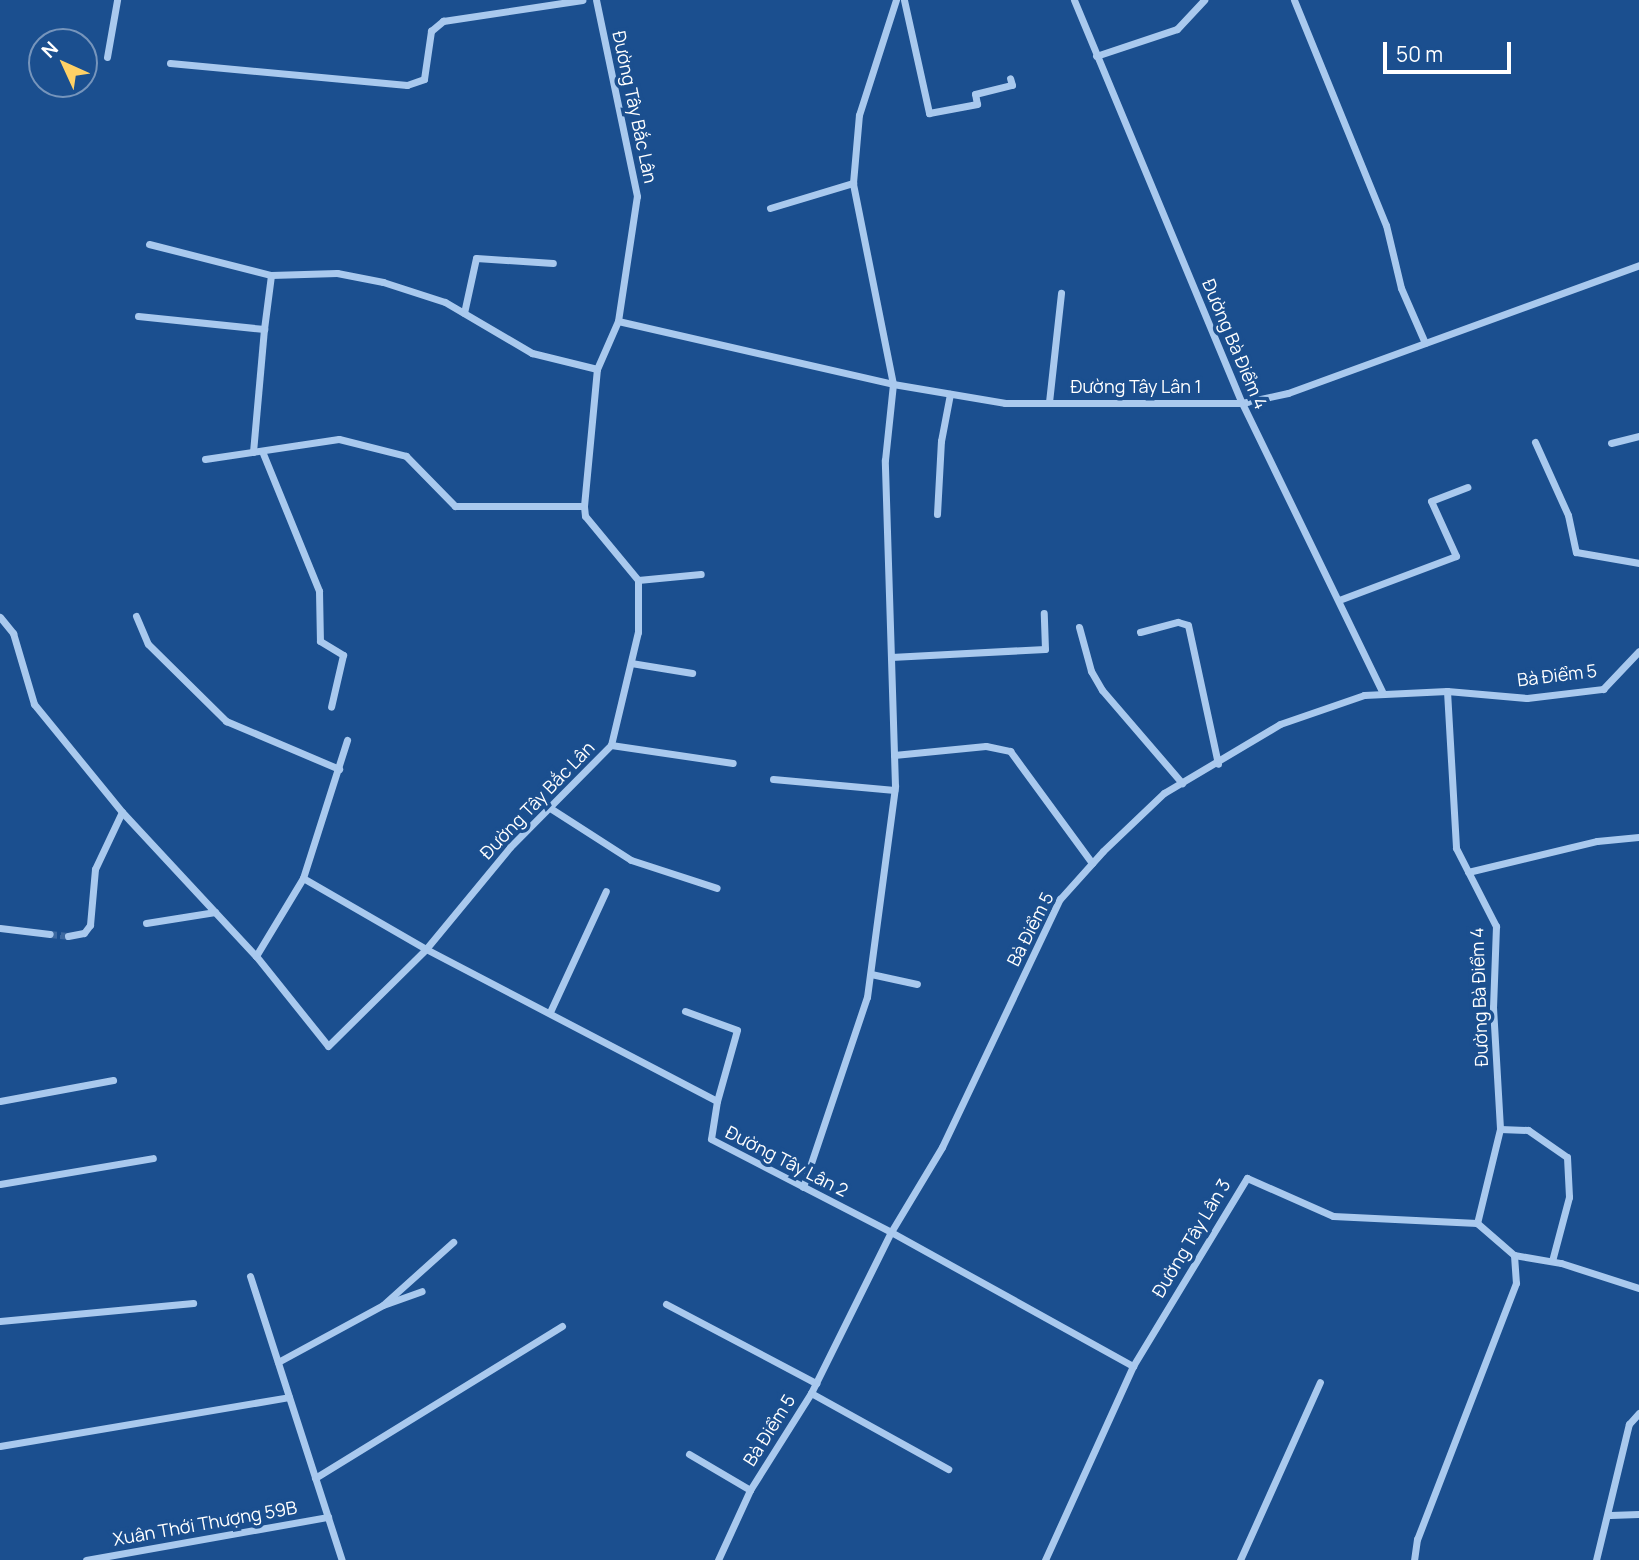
<!DOCTYPE html>
<meta charset="utf-8">
<style>
body{margin:0}
#map{position:relative;width:1639px;height:1560px;overflow:hidden;background:#1b4f8f;font-family:Manrope,sans-serif}
div>[style]{position:absolute}
.street-tunnel>*{height:7px;margin-top:-3.5px;transform-origin:0;background:repeating-linear-gradient(90deg,#3d69a0 0 7px,transparent 0 10.5px)}
.street>*{height:7px;margin:-3.5px;padding:0 3.5px;transform-origin:3.5px;border-radius:3.5px;background:#a9c9ee}
span{translate:-50% -50%;white-space:nowrap;text-align:center;line-height:1.15;-webkit-text-stroke:7px #1b4f8f;paint-order:stroke}
.street-label{font-size:18px;color:#fff}
.north{position:absolute;left:28px;top:28px;width:70px;height:70px;box-sizing:border-box;background:#1b4f8f;border:2px solid #7695bc;border-radius:50%;rotate:315deg;font-size:19px;font-weight:700;line-height:28px;text-align:center;color:#fff}
.north::after{content:'';display:block;margin:auto;width:24px;height:32px;background:#ffd166;clip-path:polygon(50% 0,100% 100%,50% 72%,0 100%)}
.scale{position:absolute;left:1383px;top:42px;width:128px;height:32px;box-sizing:border-box;border:4px solid #fff;border-top:0;padding-left:9px;font-size:21px;line-height:24px;white-space:nowrap;color:#fff;-webkit-text-stroke:5px #1b4f8f;paint-order:stroke}
</style>
<div id="map">
<div class="street-tunnel">
<div style="left:50px;top:934px;width:18px;rotate:6deg"></div>
</div>
<div class="street">
<div style="left:904px;top:0;width:116px;rotate:77.5deg"></div>
<div style="left:929px;top:113px;width:49px;rotate:-10.6deg"></div>
<div style="left:977px;top:104px;width:10px;rotate:-101deg"></div>
<div style="left:975px;top:94px;width:38px;rotate:-14deg"></div>
<div style="left:1012px;top:85px;width:7px;rotate:-106deg"></div>
<div style="left:1074px;top:0;width:437px;rotate:67.4deg"></div>
<div style="left:1242px;top:403px;width:323px;rotate:64.1deg"></div>
<div style="left:1294px;top:0;width:243px;rotate:67.8deg"></div>
<div style="left:1386px;top:225px;width:65px;rotate:76.6deg"></div>
<div style="left:1401px;top:288px;width:60px;rotate:66.4deg"></div>
<div style="left:1096px;top:56px;width:85px;rotate:-18.4deg"></div>
<div style="left:1177px;top:29px;width:40px;rotate:-47deg"></div>
<div style="left:107px;top:57px;width:58px;rotate:-80deg"></div>
<div style="left:170px;top:63px;width:238px;rotate:5.3deg"></div>
<div style="left:407px;top:85px;width:18px;rotate:-19deg"></div>
<div style="left:424px;top:79px;width:49px;rotate:-81.7deg"></div>
<div style="left:431px;top:31px;width:16px;rotate:-40deg"></div>
<div style="left:443px;top:21px;width:141px;rotate:-8.6deg"></div>
<div style="left:770px;top:208px;width:87px;rotate:-16.8deg"></div>
<div style="left:149px;top:244px;width:126px;rotate:14.3deg"></div>
<div style="left:271px;top:275px;width:66px;rotate:-1.7deg"></div>
<div style="left:337px;top:273px;width:47px;rotate:11.1deg"></div>
<div style="left:383px;top:282px;width:65px;rotate:17.9deg"></div>
<div style="left:445px;top:302px;width:101px;rotate:30.4deg"></div>
<div style="left:532px;top:353px;width:67px;rotate:13.8deg"></div>
<div style="left:464px;top:313px;width:56px;rotate:-77.7deg"></div>
<div style="left:476px;top:258px;width:77px;rotate:3.7deg"></div>
<div style="left:138px;top:316px;width:127px;rotate:5.9deg"></div>
<div style="left:264px;top:329px;width:54px;rotate:-82.6deg"></div>
<div style="left:618px;top:321px;width:282px;rotate:12.9deg"></div>
<div style="left:893px;top:384px;width:114px;rotate:9.6deg"></div>
<div style="left:1005px;top:403px;width:237px"></div>
<div style="left:1242px;top:403px;width:47px;rotate:-12.3deg"></div>
<div style="left:1288px;top:393px;width:374px;rotate:-20deg"></div>
<div style="left:1049px;top:402px;width:110px;rotate:-83.7deg"></div>
<div style="left:1535px;top:442px;width:80px;rotate:65.7deg"></div>
<div style="left:1568px;top:515px;width:38px;rotate:78deg"></div>
<div style="left:1576px;top:552px;width:64px;rotate:9.9deg"></div>
<div style="left:1611px;top:443px;width:29px;rotate:-14deg"></div>
<div style="left:262px;top:451px;width:151px;rotate:67.8deg"></div>
<div style="left:319px;top:591px;width:50px;rotate:88.9deg"></div>
<div style="left:320px;top:641px;width:27px;rotate:31deg"></div>
<div style="left:343px;top:655px;width:53px;rotate:103deg"></div>
<div style="left:253px;top:452px;width:123px;rotate:-84.9deg"></div>
<div style="left:205px;top:459px;width:135px;rotate:-8.5deg"></div>
<div style="left:339px;top:439px;width:69px;rotate:14.2deg"></div>
<div style="left:406px;top:456px;width:70px;rotate:45.6deg"></div>
<div style="left:455px;top:506px;width:129px"></div>
<div style="left:937px;top:514px;width:73px;rotate:-86.9deg"></div>
<div style="left:941px;top:441px;width:48px;rotate:-79.2deg"></div>
<div style="left:638px;top:580px;width:63px;rotate:-5.4deg"></div>
<div style="left:1339px;top:600px;width:125px;rotate:-20.6deg"></div>
<div style="left:1456px;top:556px;width:60px;rotate:-114.4deg"></div>
<div style="left:1431px;top:501px;width:39px;rotate:-21deg"></div>
<div style="left:136px;top:616px;width:30px;rotate:67deg"></div>
<div style="left:148px;top:644px;width:110px;rotate:44.6deg"></div>
<div style="left:226px;top:721px;width:123px;rotate:23deg"></div>
<div style="left:0;top:617px;width:21px;rotate:51deg"></div>
<div style="left:13px;top:633px;width:74px;rotate:73.5deg"></div>
<div style="left:34px;top:704px;width:139px;rotate:50.8deg"></div>
<div style="left:122px;top:812px;width:197px;rotate:47.1deg"></div>
<div style="left:256px;top:956px;width:115px;rotate:51.3deg"></div>
<div style="left:328px;top:1046px;width:138px;rotate:-44.7deg"></div>
<div style="left:426px;top:949px;width:132px;rotate:-50.5deg"></div>
<div style="left:510px;top:847px;width:144px;rotate:-45.3deg"></div>
<div style="left:611px;top:745px;width:116px;rotate:-76.6deg"></div>
<div style="left:638px;top:632px;width:52px;rotate:-90deg"></div>
<div style="left:638px;top:580px;width:83px;rotate:-129.6deg"></div>
<div style="left:585px;top:516px;width:10px;rotate:-96deg"></div>
<div style="left:584px;top:506px;width:138px;rotate:-84.6deg"></div>
<div style="left:597px;top:369px;width:52px;rotate:-66.4deg"></div>
<div style="left:618px;top:321px;width:126px;rotate:-81.4deg"></div>
<div style="left:637px;top:196px;width:200px;rotate:-101.8deg"></div>
<div style="left:1079px;top:627px;width:46px;rotate:74.7deg"></div>
<div style="left:1091px;top:671px;width:22px;rotate:60deg"></div>
<div style="left:1102px;top:690px;width:123px;rotate:49.3deg"></div>
<div style="left:1140px;top:632px;width:39px;rotate:-15deg"></div>
<div style="left:1178px;top:622px;width:10px;rotate:17deg"></div>
<div style="left:1188px;top:625px;width:142px;rotate:77.8deg"></div>
<div style="left:891px;top:657px;width:154px;rotate:-3deg"></div>
<div style="left:1045px;top:649px;width:36px;rotate:-92deg"></div>
<div style="left:631px;top:663px;width:62px;rotate:9.3deg"></div>
<div style="left:1447px;top:691px;width:157px;rotate:86.7deg"></div>
<div style="left:1456px;top:848px;width:88px;rotate:62.9deg"></div>
<div style="left:1496px;top:926px;width:81px;rotate:92.1deg"></div>
<div style="left:1493px;top:1007px;width:122px;rotate:86.7deg"></div>
<div style="left:1500px;top:1129px;width:97px;rotate:103.7deg"></div>
<div style="left:611px;top:745px;width:123px;rotate:8.4deg"></div>
<div style="left:894px;top:755px;width:92px;rotate:-5.6deg"></div>
<div style="left:986px;top:746px;width:25px;rotate:12deg"></div>
<div style="left:1010px;top:751px;width:139px;rotate:53.8deg"></div>
<div style="left:773px;top:779px;width:122px;rotate:5.2deg"></div>
<div style="left:550px;top:808px;width:96px;rotate:32.7deg"></div>
<div style="left:631px;top:860px;width:90px;rotate:18deg"></div>
<div style="left:1468px;top:872px;width:133px;rotate:-13.5deg"></div>
<div style="left:1597px;top:841px;width:42px;rotate:-5.4deg"></div>
<div style="left:303px;top:878px;width:142px;rotate:30deg"></div>
<div style="left:426px;top:949px;width:328px;rotate:27.6deg"></div>
<div style="left:717px;top:1101px;width:38px;rotate:99deg"></div>
<div style="left:711px;top:1139px;width:203px;rotate:27.3deg"></div>
<div style="left:891px;top:1232px;width:277px;rotate:29deg"></div>
<div style="left:146px;top:923px;width:70px;rotate:-9.1deg"></div>
<div style="left:0;top:928px;width:50px;rotate:6.8deg"></div>
<div style="left:68px;top:936px;width:16px;rotate:-11deg"></div>
<div style="left:84px;top:933px;width:10px;rotate:-53deg"></div>
<div style="left:90px;top:925px;width:56px;rotate:-84.9deg"></div>
<div style="left:95px;top:869px;width:63px;rotate:-64.7deg"></div>
<div style="left:256px;top:956px;width:91px;rotate:-58.9deg"></div>
<div style="left:303px;top:878px;width:145px;rotate:-72.3deg"></div>
<div style="left:871px;top:974px;width:47px;rotate:12.3deg"></div>
<div style="left:685px;top:1011px;width:55px;rotate:20.1deg"></div>
<div style="left:737px;top:1030px;width:74px;rotate:105.7deg"></div>
<div style="left:550px;top:1012px;width:133px;rotate:-65.2deg"></div>
<div style="left:0;top:1101px;width:115px;rotate:-10.5deg"></div>
<div style="left:1500px;top:1129px;width:28px;rotate:2deg"></div>
<div style="left:1528px;top:1130px;width:47px;rotate:34.7deg"></div>
<div style="left:1567px;top:1157px;width:40px;rotate:87.1deg"></div>
<div style="left:1569px;top:1197px;width:66px;rotate:104.9deg"></div>
<div style="left:0;top:1184px;width:155px;rotate:-9.6deg"></div>
<div style="left:803px;top:1187px;width:200px;rotate:-71.4deg"></div>
<div style="left:867px;top:997px;width:213px;rotate:-82.4deg"></div>
<div style="left:895px;top:786px;width:326px;rotate:-91.8deg"></div>
<div style="left:885px;top:460px;width:76px;rotate:-84deg"></div>
<div style="left:893px;top:384px;width:205px;rotate:-101.3deg"></div>
<div style="left:853px;top:183px;width:68px;rotate:-85deg"></div>
<div style="left:859px;top:115px;width:121px;rotate:-72.2deg"></div>
<div style="left:1514px;top:1255px;width:48px;rotate:9.7deg"></div>
<div style="left:1561px;top:1263px;width:82px;rotate:17.8deg"></div>
<div style="left:250px;top:1276px;width:299px;rotate:72.1deg"></div>
<div style="left:384px;top:1304px;width:93px;rotate:-41.9deg"></div>
<div style="left:666px;top:1304px;width:170px;rotate:27.8deg"></div>
<div style="left:0;top:1321px;width:194px;rotate:-5.3deg"></div>
<div style="left:278px;top:1362px;width:119px;rotate:-28.5deg"></div>
<div style="left:383px;top:1305px;width:41px;rotate:-19.7deg"></div>
<div style="left:811px;top:1393px;width:157px;rotate:29deg"></div>
<div style="left:0;top:1446px;width:293px;rotate:-9.6deg"></div>
<div style="left:689px;top:1454px;width:71px;rotate:30.5deg"></div>
<div style="left:315px;top:1478px;width:290px;rotate:-31.6deg"></div>
<div style="left:1610px;top:1515px;width:29px;rotate:-2deg"></div>
<div style="left:86px;top:1560px;width:246px;rotate:-10.1deg"></div>
<div style="left:718px;top:1560px;width:77px;rotate:-65.4deg"></div>
<div style="left:750px;top:1490px;width:115px;rotate:-57.8deg"></div>
<div style="left:811px;top:1393px;width:180px;rotate:-63.6deg"></div>
<div style="left:891px;top:1232px;width:99px;rotate:-59deg"></div>
<div style="left:942px;top:1147px;width:275px;rotate:-64.6deg"></div>
<div style="left:1060px;top:899px;width:64px;rotate:-48.1deg"></div>
<div style="left:1103px;top:851px;width:84px;rotate:-43.6deg"></div>
<div style="left:1164px;top:793px;width:135px;rotate:-30.7deg"></div>
<div style="left:1280px;top:724px;width:89px;rotate:-19deg"></div>
<div style="left:1364px;top:695px;width:83px;rotate:-2.8deg"></div>
<div style="left:1447px;top:691px;width:80px;rotate:5deg"></div>
<div style="left:1527px;top:698px;width:77px;rotate:-6.8deg"></div>
<div style="left:1603px;top:689px;width:52px;rotate:-46.5deg"></div>
<div style="left:1045px;top:1560px;width:213px;rotate:-65.6deg"></div>
<div style="left:1133px;top:1366px;width:220px;rotate:-58.8deg"></div>
<div style="left:1247px;top:1178px;width:94px;rotate:23.8deg"></div>
<div style="left:1333px;top:1216px;width:144px;rotate:2.8deg"></div>
<div style="left:1477px;top:1223px;width:49px;rotate:40.9deg"></div>
<div style="left:1514px;top:1255px;width:28px;rotate:86deg"></div>
<div style="left:1516px;top:1283px;width:274px;rotate:111.1deg"></div>
<div style="left:1417px;top:1539px;width:21px;rotate:98deg"></div>
<div style="left:1240px;top:1560px;width:195px;rotate:-65.8deg"></div>
<div style="left:1596px;top:1560px;width:140px;rotate:-76.4deg"></div>
<div style="left:1629px;top:1424px;width:15px;rotate:-48deg"></div>
</div>
<div class="street-label">
<span style="left:635px;top:107px;rotate:78deg">Đường Tây Bắc Lân</span>
<span style="left:1235px;top:344px;rotate:67deg">Đường Bà Điểm 4</span>
<span style="left:1136px;top:386px">Đường Tây Lân 1</span>
<span style="left:1557px;top:675px;rotate:-7deg">Bà Điểm 5</span>
<span style="left:537px;top:800px;rotate:-46deg">Đường Tây Bắc Lân</span>
<span style="left:1030px;top:929px;rotate:-63deg">Bà Điểm 5</span>
<span style="left:1479px;top:997px;rotate:-92deg">Đường Bà Điểm 4</span>
<span style="left:787px;top:1161px;rotate:27deg">Đường Tây Lân 2</span>
<span style="left:1191px;top:1238px;rotate:-59deg">Đường Tây Lân 3</span>
<span style="left:769px;top:1430px;rotate:-58deg">Bà Điểm 5</span>
<span style="left:205px;top:1523px;rotate:-10deg">Xuân Thới Thượng 59B</span>
</div>
<div class="north">N</div>
<div class="scale">50 m</div>
</div>
